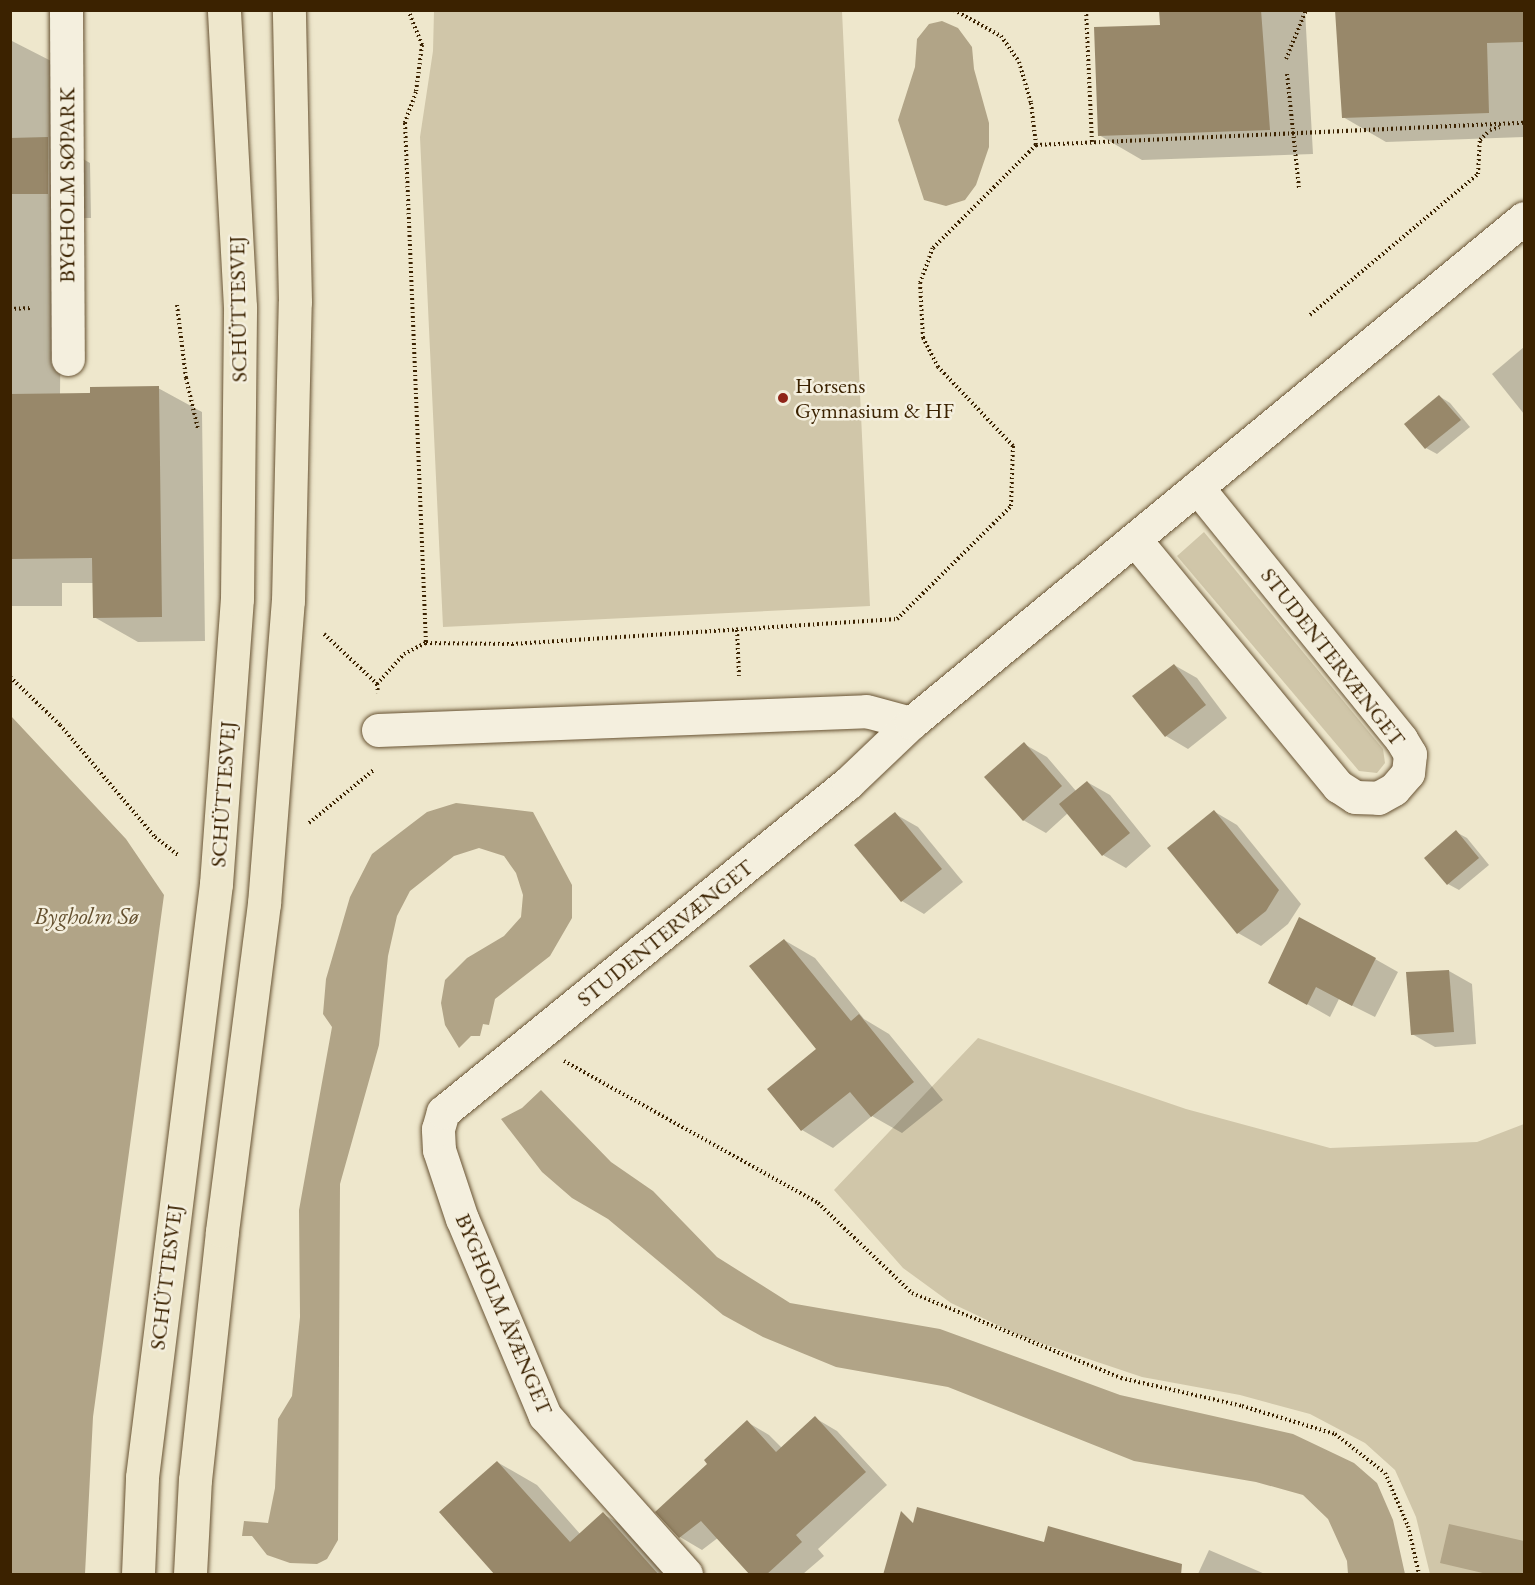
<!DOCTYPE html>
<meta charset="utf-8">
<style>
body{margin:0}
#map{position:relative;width:1535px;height:1585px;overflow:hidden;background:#eee7cc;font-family:"EB Garamond",serif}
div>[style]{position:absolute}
.green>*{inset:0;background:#d0c6a9}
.water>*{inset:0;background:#b1a487}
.shadow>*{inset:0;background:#0003}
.building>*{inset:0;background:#98886a}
.path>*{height:4px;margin-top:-2px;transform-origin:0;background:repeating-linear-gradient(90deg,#3b2200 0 1.5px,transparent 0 4.5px)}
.roads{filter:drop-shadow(0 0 2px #685333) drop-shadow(0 0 2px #685333)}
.minor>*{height:33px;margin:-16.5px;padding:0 16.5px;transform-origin:16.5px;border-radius:16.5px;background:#f4efde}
.major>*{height:33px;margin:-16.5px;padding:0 16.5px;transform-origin:16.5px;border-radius:16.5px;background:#eee7cc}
.dots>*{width:16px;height:16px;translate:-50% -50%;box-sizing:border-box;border:3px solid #f4efde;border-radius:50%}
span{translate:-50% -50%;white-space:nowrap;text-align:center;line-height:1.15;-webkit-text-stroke:5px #f4efde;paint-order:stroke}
.street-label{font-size:22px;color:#3b2200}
.poi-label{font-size:22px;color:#3b2200}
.left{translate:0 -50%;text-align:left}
.water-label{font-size:24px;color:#64502f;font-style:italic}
.frame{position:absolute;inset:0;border:12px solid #3b2200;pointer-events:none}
</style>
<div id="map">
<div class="green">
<div style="clip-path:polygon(434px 11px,842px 11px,870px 606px,443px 627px,420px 137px,433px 51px)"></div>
<div style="clip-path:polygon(1204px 532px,1383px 749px,1385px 763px,1377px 773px,1359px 771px,1177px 556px)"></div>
<div style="clip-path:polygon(978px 1038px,1186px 1109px,1330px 1148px,1477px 1142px,1524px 1124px,1524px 1574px,1430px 1574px,1416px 1517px,1395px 1470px,1365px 1443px,1310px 1414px,1240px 1395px,1142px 1377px,1023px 1337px,951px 1303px,903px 1268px,834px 1190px)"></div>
</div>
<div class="water">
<div style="clip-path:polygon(942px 21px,958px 28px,972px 47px,974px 69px,989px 123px,989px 147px,976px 185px,965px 200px,946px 206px,924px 200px,898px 120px,915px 67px,917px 39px,929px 24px)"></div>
<div style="clip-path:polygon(11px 716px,126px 839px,164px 895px,93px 1417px,85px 1574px,11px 1574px)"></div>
<div style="clip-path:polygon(456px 803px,533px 812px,572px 885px,572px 918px,550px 956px,495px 999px,489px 1025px,483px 1024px,480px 1036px,471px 1036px,459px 1048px,445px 1025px,441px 1003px,445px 980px,467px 958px,504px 936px,521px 917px,523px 895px,516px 873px,504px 856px,479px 848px,454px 856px,410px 891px,397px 916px,388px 956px,379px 1045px,340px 1184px,338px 1540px,327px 1559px,317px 1564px,290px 1563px,267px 1555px,252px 1536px,242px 1536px,244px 1521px,268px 1523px,275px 1488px,278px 1419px,292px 1396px,300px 1317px,299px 1210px,332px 1027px,323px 1014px,326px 979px,350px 897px,372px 854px,427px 812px)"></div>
<div style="clip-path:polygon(541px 1090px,611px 1162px,653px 1191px,717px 1257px,790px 1303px,940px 1329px,1120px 1395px,1293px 1434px,1354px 1463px,1377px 1483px,1393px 1520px,1405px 1574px,1348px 1574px,1347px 1561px,1328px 1519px,1303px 1495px,1256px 1482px,1134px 1461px,948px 1387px,836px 1367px,763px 1337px,723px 1315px,608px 1219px,572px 1198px,542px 1172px,501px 1119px,522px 1108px)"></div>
<div style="clip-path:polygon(1449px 1524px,1524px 1541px,1524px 1574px,1487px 1574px,1440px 1563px)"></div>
</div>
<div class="shadow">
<div style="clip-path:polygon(1160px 10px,1305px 10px,1313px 154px,1142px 160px,1099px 135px,1161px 26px)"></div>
<div style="clip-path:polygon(1336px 10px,1524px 10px,1524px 137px,1386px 142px,1343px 117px)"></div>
<div style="clip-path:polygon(10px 40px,59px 65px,60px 146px,90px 163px,91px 218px,62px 218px,60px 395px,158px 388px,202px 412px,205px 641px,138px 642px,94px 617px,94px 583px,62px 583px,62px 606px,10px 606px)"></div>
<div style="clip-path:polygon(1524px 347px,1524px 414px,1492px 374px)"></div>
<div style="clip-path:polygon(1439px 396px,1450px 403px,1470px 427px,1437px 454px,1426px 448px)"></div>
<div style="clip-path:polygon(1174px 665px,1197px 678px,1227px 718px,1188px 749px,1166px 736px)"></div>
<div style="clip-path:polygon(1024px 744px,1047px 757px,1076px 791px,1087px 782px,1110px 795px,1151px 846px,1126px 868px,1103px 855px,1068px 813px,1046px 833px,1023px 820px)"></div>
<div style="clip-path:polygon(1215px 812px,1237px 825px,1301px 904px,1288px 924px,1261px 946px,1238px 933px,1170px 848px)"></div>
<div style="clip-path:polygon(895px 814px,918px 827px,963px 882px,924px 914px,902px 901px)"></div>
<div style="clip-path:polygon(1456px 832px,1467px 838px,1489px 865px,1459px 890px,1448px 884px)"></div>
<div style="clip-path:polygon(784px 940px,815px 958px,864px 1019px,889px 1034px,943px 1100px,902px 1133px,872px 1116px,833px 1148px,802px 1130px,769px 1089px,818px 1050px)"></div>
<div style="clip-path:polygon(1375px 959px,1398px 972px,1375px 1017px,1339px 999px,1330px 1017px,1270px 983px)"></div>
<div style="clip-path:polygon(1449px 971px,1472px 984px,1476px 1044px,1435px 1047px,1412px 1034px,1408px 974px)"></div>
<div style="clip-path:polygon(815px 1418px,837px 1431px,887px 1485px,818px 1549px,824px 1556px,803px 1574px,752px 1574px,719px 1537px,702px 1550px,680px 1537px,710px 1464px,747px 1422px,769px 1435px,782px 1448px)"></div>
<div style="clip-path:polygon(497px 1462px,537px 1485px,581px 1535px,603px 1514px,643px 1537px,678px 1574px,497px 1574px)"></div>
<div style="clip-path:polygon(1209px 1550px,1265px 1574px,1198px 1574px)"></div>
</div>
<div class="building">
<div style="clip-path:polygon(1159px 10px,1261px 10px,1270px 130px,1098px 136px,1094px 27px,1160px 25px)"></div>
<div style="clip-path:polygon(1335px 10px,1524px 10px,1524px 42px,1487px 43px,1489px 113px,1342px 118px)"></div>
<div style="clip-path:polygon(48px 137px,48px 194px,10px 194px,10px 138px)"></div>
<div style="clip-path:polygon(159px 386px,162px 617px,93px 618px,92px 558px,10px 559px,10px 394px,90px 393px,90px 387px)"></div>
<div style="clip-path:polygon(1439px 395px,1461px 420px,1425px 449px,1404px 424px)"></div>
<div style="clip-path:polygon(1174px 664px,1206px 705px,1165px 737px,1132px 696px)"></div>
<div style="clip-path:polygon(1024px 742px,1062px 786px,1023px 821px,984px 777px)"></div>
<div style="clip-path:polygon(1087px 781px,1130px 833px,1102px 856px,1059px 804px)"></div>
<div style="clip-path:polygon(1214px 810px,1279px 890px,1266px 911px,1237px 934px,1167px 848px)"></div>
<div style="clip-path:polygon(895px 812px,942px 869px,901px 902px,854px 845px)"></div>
<div style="clip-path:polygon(1456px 830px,1479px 858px,1447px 885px,1424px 858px)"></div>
<div style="clip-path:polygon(1299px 917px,1376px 958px,1352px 1006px,1316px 987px,1307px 1005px,1268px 983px)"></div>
<div style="clip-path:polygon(784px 939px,851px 1021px,859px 1014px,914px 1082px,871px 1117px,850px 1092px,801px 1131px,767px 1089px,816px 1049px,749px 966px)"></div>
<div style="clip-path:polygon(1449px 970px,1454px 1032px,1411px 1035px,1406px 972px)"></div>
<div style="clip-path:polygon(815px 1416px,866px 1472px,796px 1535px,802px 1542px,766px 1575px,750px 1575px,701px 1521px,679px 1538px,655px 1512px,707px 1464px,704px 1460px,747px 1420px,776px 1452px)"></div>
<div style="clip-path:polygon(497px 1461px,570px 1542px,603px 1512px,659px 1575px,495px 1575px,439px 1512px)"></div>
<div style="clip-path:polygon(917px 1507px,1044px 1542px,1048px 1526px,1182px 1564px,1181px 1575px,883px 1575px,901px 1511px,913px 1523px)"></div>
</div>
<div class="path">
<div style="left:408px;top:10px;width:38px;rotate:68deg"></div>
<div style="left:422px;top:45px;width:47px;rotate:97.3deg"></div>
<div style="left:416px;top:92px;width:33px;rotate:110deg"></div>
<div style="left:405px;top:123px;width:520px;rotate:87.69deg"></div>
<div style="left:954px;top:10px;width:54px;rotate:29deg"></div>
<div style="left:1001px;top:36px;width:32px;rotate:55deg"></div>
<div style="left:1019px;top:62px;width:43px;rotate:73.7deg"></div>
<div style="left:1031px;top:103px;width:42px;rotate:83.2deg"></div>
<div style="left:1086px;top:10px;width:132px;rotate:87.4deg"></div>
<div style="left:1286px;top:59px;width:53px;rotate:-67.8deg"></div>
<div style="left:1287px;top:74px;width:116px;rotate:84deg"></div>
<div style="left:177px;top:305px;width:74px;rotate:83deg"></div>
<div style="left:186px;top:378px;width:52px;rotate:76.8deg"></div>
<div style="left:10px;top:309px;width:21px;rotate:-3deg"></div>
<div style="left:1310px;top:315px;width:219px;rotate:-40deg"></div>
<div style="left:1478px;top:174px;width:34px;rotate:-87deg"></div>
<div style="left:1480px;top:140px;width:14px;rotate:-45deg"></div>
<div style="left:1490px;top:130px;width:10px;rotate:-17deg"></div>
<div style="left:737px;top:630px;width:46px;rotate:87.5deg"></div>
<div style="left:324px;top:634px;width:73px;rotate:43.3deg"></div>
<div style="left:377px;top:684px;width:9px;rotate:84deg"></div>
<div style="left:10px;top:677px;width:69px;rotate:43.8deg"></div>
<div style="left:60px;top:725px;width:147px;rotate:49.7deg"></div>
<div style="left:155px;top:837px;width:29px;rotate:38deg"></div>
<div style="left:377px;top:684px;width:40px;rotate:-48deg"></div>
<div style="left:404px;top:654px;width:25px;rotate:-27deg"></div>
<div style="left:426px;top:643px;width:86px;rotate:0.7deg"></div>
<div style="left:512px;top:644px;width:386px;rotate:-3.7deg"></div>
<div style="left:897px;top:619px;width:161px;rotate:-44.7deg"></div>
<div style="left:1011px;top:506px;width:60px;rotate:-88.1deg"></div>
<div style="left:1013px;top:446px;width:109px;rotate:-133.5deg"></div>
<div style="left:938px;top:367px;width:33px;rotate:-117deg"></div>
<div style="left:923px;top:338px;width:55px;rotate:-93.1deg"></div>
<div style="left:920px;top:283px;width:37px;rotate:-70deg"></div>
<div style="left:933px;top:248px;width:146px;rotate:-45deg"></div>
<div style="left:1036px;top:145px;width:488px;rotate:-2.6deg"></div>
<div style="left:309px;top:823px;width:85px;rotate:-39.3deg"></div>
<div style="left:564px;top:1061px;width:291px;rotate:29.2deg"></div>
<div style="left:818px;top:1203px;width:130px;rotate:43.8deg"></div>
<div style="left:912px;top:1293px;width:226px;rotate:22.1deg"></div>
<div style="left:1121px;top:1378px;width:124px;rotate:13deg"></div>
<div style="left:1242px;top:1406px;width:97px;rotate:16.8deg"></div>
<div style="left:1335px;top:1434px;width:63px;rotate:38deg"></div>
<div style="left:1385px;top:1473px;width:58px;rotate:66.5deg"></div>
<div style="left:1408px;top:1526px;width:49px;rotate:77.1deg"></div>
</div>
<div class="roads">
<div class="minor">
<div style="left:66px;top:10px;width:349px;rotate:89.7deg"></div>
<div style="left:1136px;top:541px;width:318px;rotate:50.5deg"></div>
<div style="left:1338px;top:786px;width:20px;rotate:33deg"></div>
<div style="left:1355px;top:797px;width:23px;rotate:2deg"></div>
<div style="left:1378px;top:798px;width:18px;rotate:-29deg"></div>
<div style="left:1394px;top:789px;width:21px;rotate:-49deg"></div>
<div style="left:1408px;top:773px;width:19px;rotate:-84deg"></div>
<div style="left:1410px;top:754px;width:17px;rotate:-121deg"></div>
<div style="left:1401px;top:739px;width:324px;rotate:-129deg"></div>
<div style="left:378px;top:730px;width:488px;rotate:-2.2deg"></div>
<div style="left:866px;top:711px;width:47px;rotate:14.9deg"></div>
<div style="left:686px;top:1574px;width:212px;rotate:-131.7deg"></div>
<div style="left:545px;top:1416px;width:214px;rotate:-112.8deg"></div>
<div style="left:462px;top:1219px;width:73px;rotate:-108.4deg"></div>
<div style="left:439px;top:1150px;width:21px;rotate:-93deg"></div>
<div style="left:438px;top:1129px;width:18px;rotate:-74deg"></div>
<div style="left:443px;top:1112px;width:522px;rotate:-39.09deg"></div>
<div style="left:848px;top:783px;width:87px;rotate:-43.6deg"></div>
<div style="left:911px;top:723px;width:794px;rotate:-39.48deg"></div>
</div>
<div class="major">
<div style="left:138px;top:1574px;width:97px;rotate:-87.6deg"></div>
<div style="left:142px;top:1477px;width:598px;rotate:-82.89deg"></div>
<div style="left:216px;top:884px;width:286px;rotate:-85.8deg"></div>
<div style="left:237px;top:599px;width:292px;rotate:-89.4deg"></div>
<div style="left:240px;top:307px;width:297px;rotate:-93.1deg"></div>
<div style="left:190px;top:1574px;width:94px;rotate:-87deg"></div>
<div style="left:195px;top:1480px;width:250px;rotate:-83.8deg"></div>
<div style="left:222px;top:1231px;width:330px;rotate:-82.7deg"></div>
<div style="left:264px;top:904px;width:304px;rotate:-85.5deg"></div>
<div style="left:288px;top:601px;width:299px;rotate:-88.7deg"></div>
<div style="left:295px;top:302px;width:292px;rotate:-91.2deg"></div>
</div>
</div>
<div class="dots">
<div style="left:783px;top:398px;background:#8f2418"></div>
</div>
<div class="street-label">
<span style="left:67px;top:185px;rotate:-90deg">BYGHOLM SØPARK</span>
<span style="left:238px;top:309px;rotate:-91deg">SCHÜTTESVEJ</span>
<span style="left:1333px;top:657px;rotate:52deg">STUDENTERVÆNGET</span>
<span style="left:223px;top:794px;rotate:-86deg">SCHÜTTESVEJ</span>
<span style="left:665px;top:933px;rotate:-39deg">STUDENTERVÆNGET</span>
<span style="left:166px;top:1277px;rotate:-83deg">SCHÜTTESVEJ</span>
<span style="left:504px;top:1314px;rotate:67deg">BYGHOLM ÅVÆNGET</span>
</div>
<div class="poi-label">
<span class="left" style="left:795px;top:398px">Horsens<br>Gymnasium &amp; HF</span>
</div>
<div class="water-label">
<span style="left:86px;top:916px">Bygholm Sø</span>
</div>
<div class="frame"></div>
</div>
